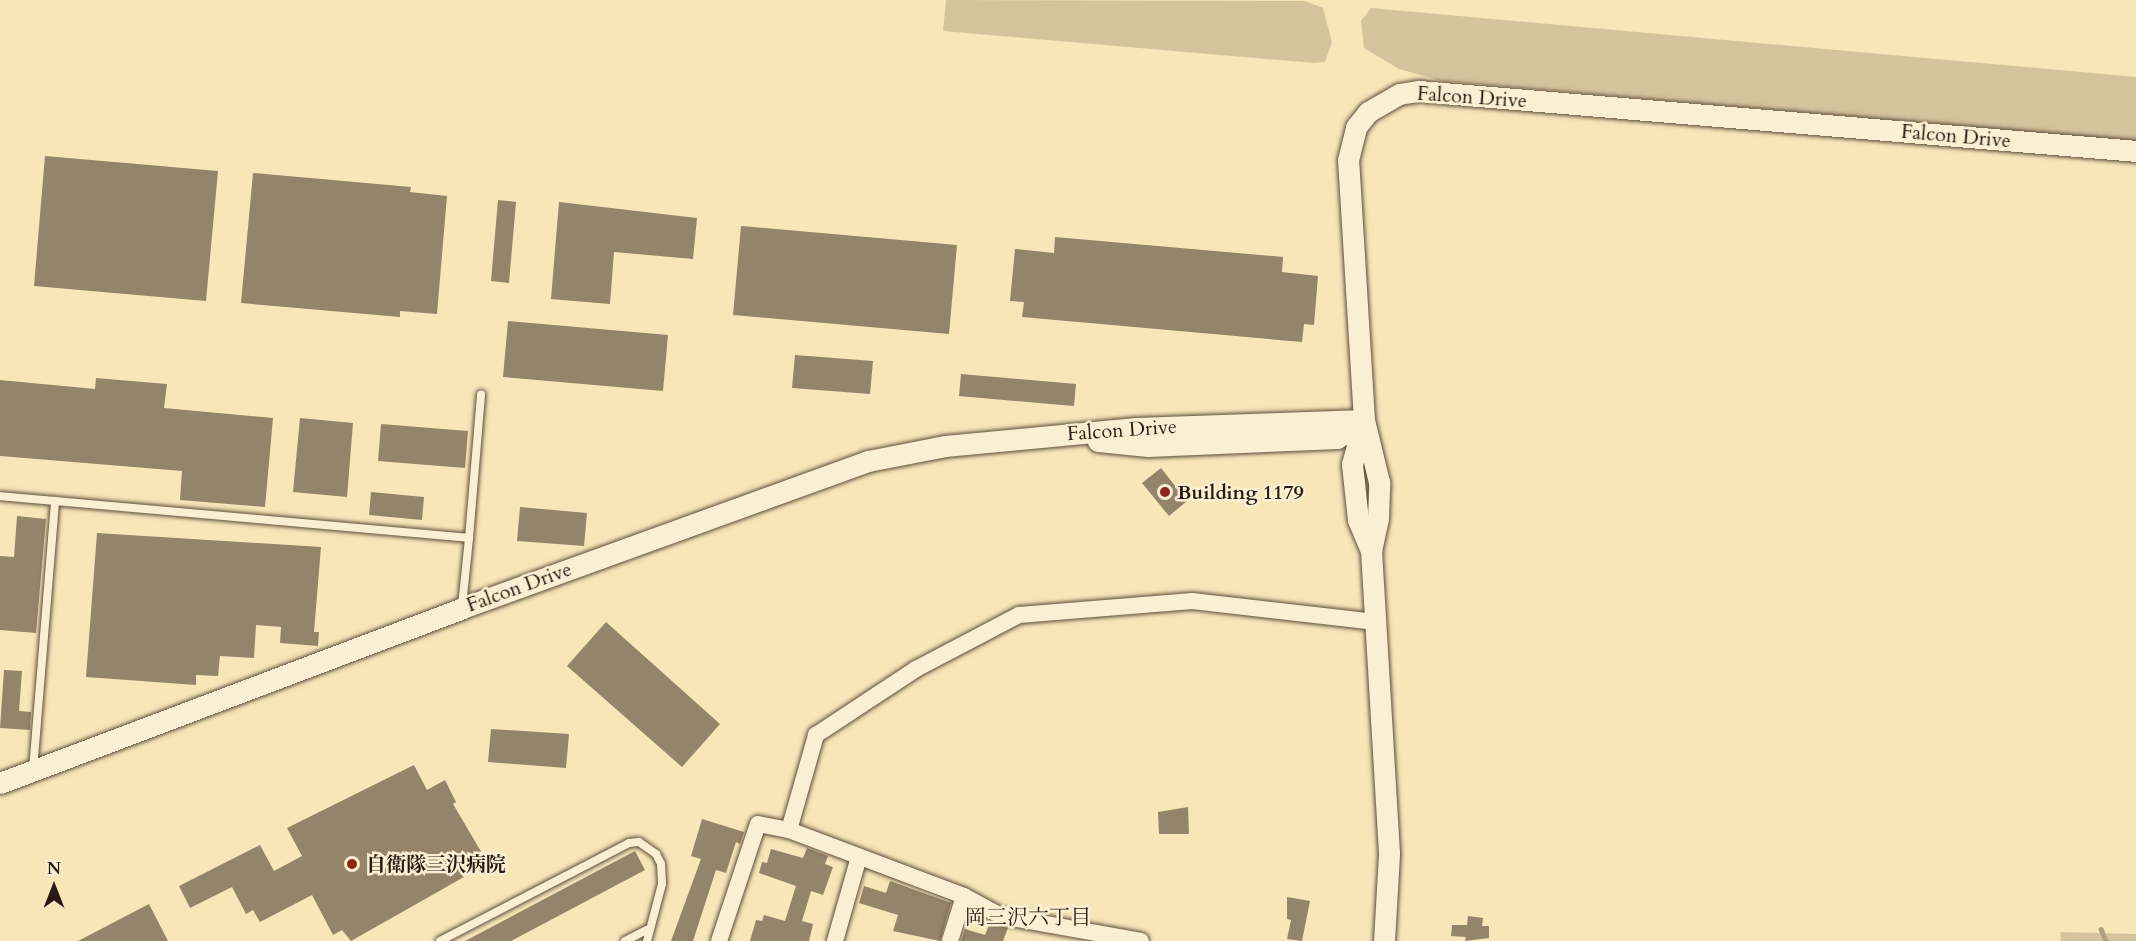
<!DOCTYPE html>
<meta charset="utf-8">
<style>
body{margin:0}
#map{position:relative;width:2136px;height:941px;overflow:hidden;background:#f8e6b9;font-family:Cardo,"Noto Serif JP",serif}
div>[style]{position:absolute}
.green>*{inset:0;background:#d5c39d}
.stream>*{height:4.5px;margin:-2.25px;padding:0 2.25px;transform-origin:2.25px;border-radius:2.25px;background:#b1a181}
.building>*{inset:0;background:#948469}
.roads{filter:drop-shadow(0 0 2px #5c4d3c) drop-shadow(0 0 2px #5c4d3c)}
.service>*{height:8px;margin:-4px;padding:0 4px;transform-origin:4px;border-radius:4px;background:#faefd2}
.minor>*{height:16px;margin:-8px;padding:0 8px;transform-origin:8px;border-radius:8px;background:#faefd2}
.tertiary>*{height:21px;margin:-10.5px;padding:0 10.5px;transform-origin:10.5px;border-radius:10.5px;background:#faefd2}
.dots>*{width:16px;height:16px;translate:-50% -50%;box-sizing:border-box;border:3px solid #faefd2;border-radius:50%}
span{translate:-50% -50%;white-space:nowrap;text-align:center;line-height:1.15;-webkit-text-stroke:5px #faefd2;paint-order:stroke}
.street-label{font-size:20px;color:#281a13}
.poi-label{font-size:20px;color:#281a13;font-weight:700}
.left{translate:0 -50%;text-align:left}
.neighbourhood-label{font-size:21px;color:#281a13}
.north{position:absolute;left:24px;top:857px;width:60px;height:60px;-webkit-text-stroke:4px #faefd2;paint-order:stroke;rotate:0deg;font-size:16px;font-weight:700;line-height:24px;text-align:center;color:#281a13}
.north::after{content:'';display:block;margin:auto;width:21px;height:27px;background:#281a13;clip-path:polygon(50% 0,100% 100%,50% 72%,0 100%)}
</style>
<div id="map">
<div class="green">
<div style="clip-path:polygon(946px 0,1305px 1px,1323px 8px,1332px 42px,1325px 62px,1314px 63px,943px 31px)"></div>
<div style="clip-path:polygon(1371px 8px,2136px 77px,2136px 141px,1442px 81px,1399px 69px,1364px 48px,1361px 21px)"></div>
<div style="clip-path:polygon(2060px 932px,2136px 934px,2136px 941px,2061px 941px)"></div>
</div>
<div class="stream">
<div style="left:2101px;top:929px;width:13px;rotate:67deg"></div>
</div>
<div class="building">
<div style="clip-path:polygon(45px 156px,218px 171px,206px 301px,34px 286px)"></div>
<div style="clip-path:polygon(253px 173px,411px 187px,410px 192px,447px 196px,437px 314px,400px 311px,400px 317px,241px 303px)"></div>
<div style="clip-path:polygon(498px 200px,516px 202px,509px 283px,491px 281px)"></div>
<div style="clip-path:polygon(559px 202px,697px 218px,693px 259px,614px 252px,610px 304px,551px 299px)"></div>
<div style="clip-path:polygon(741px 226px,957px 245px,949px 334px,733px 315px)"></div>
<div style="clip-path:polygon(1055px 237px,1283px 257px,1282px 272px,1318px 276px,1314px 325px,1304px 324px,1302px 342px,1022px 317px,1024px 302px,1010px 301px,1015px 249px,1054px 253px)"></div>
<div style="clip-path:polygon(508px 321px,668px 335px,663px 391px,503px 377px)"></div>
<div style="clip-path:polygon(795px 355px,873px 361px,870px 394px,792px 388px)"></div>
<div style="clip-path:polygon(961px 374px,1076px 384px,1074px 406px,959px 396px)"></div>
<div style="clip-path:polygon(96px 378px,167px 384px,164px 408px,273px 418px,265px 507px,180px 500px,182px 471px,0 456px,0 380px,95px 389px)"></div>
<div style="clip-path:polygon(300px 418px,353px 423px,347px 497px,293px 492px)"></div>
<div style="clip-path:polygon(381px 424px,468px 431px,465px 468px,378px 461px)"></div>
<div style="clip-path:polygon(1161px 468px,1187px 501px,1169px 516px,1142px 483px)"></div>
<div style="clip-path:polygon(371px 492px,424px 497px,422px 520px,369px 515px)"></div>
<div style="clip-path:polygon(520px 507px,587px 513px,584px 546px,517px 541px)"></div>
<div style="clip-path:polygon(17px 516px,46px 519px,36px 633px,0 630px,0 556px,14px 557px)"></div>
<div style="clip-path:polygon(97px 533px,321px 547px,314px 632px,319px 632px,318px 646px,280px 643px,281px 627px,256px 625px,254px 658px,220px 656px,218px 676px,196px 675px,196px 685px,86px 677px)"></div>
<div style="clip-path:polygon(606px 622px,720px 724px,682px 767px,567px 666px)"></div>
<div style="clip-path:polygon(4px 670px,22px 671px,19px 711px,31px 712px,30px 730px,0 728px)"></div>
<div style="clip-path:polygon(491px 729px,569px 734px,566px 768px,488px 762px)"></div>
<div style="clip-path:polygon(414px 765px,427px 790px,445px 780px,456px 802px,453px 804px,486px 860px,462px 873px,464px 877px,351px 941px,342px 930px,333px 935px,312px 895px,260px 922px,253px 910px,246px 914px,232px 887px,190px 908px,179px 886px,260px 845px,274px 871px,302px 856px,287px 828px)"></div>
<div style="clip-path:polygon(1188px 807px,1189px 834px,1159px 834px,1158px 812px)"></div>
<div style="clip-path:polygon(702px 819px,744px 832px,740px 844px,736px 842px,726px 873px,716px 870px,693px 941px,671px 941px,701px 859px,691px 856px)"></div>
<div style="clip-path:polygon(807px 848px,828px 856px,825px 864px,833px 867px,823px 895px,811px 891px,802px 921px,813px 924px,809px 941px,750px 941px,756px 920px,762px 921px,764px 915px,785px 921px,796px 886px,759px 873px,762px 862px,767px 863px,771px 849px,803px 858px)"></div>
<div style="clip-path:polygon(635px 851px,645px 870px,511px 941px,465px 941px)"></div>
<div style="clip-path:polygon(890px 881px,951px 903px,940px 941px,893px 931px,898px 915px,859px 903px,864px 886px,886px 893px)"></div>
<div style="clip-path:polygon(1287px 897px,1310px 901px,1302px 941px,1287px 939px,1291px 920px,1287px 919px)"></div>
<div style="clip-path:polygon(149px 904px,168px 941px,78px 941px)"></div>
<div style="clip-path:polygon(1468px 916px,1483px 918px,1482px 926px,1489px 926px,1489px 938px,1465px 941px,1466px 937px,1451px 936px,1452px 925px,1467px 925px)"></div>
<div style="clip-path:polygon(990px 922px,1008px 928px,1003px 941px,961px 941px,965px 929px,985px 935px)"></div>
</div>
<div class="roads">
<div class="service">
<div style="left:0;top:496px;width:471px;rotate:5.1deg"></div>
<div style="left:469px;top:538px;width:144px;rotate:-85.2deg"></div>
<div style="left:462px;top:606px;width:68px;rotate:-84.1deg"></div>
<div style="left:33px;top:770px;width:270px;rotate:-85.3deg"></div>
<div style="left:440px;top:941px;width:213px;rotate:-27.4deg"></div>
<div style="left:629px;top:843px;width:10px;rotate:-6deg"></div>
<div style="left:639px;top:842px;width:21px;rotate:35deg"></div>
<div style="left:656px;top:854px;width:11px;rotate:63deg"></div>
<div style="left:661px;top:864px;width:20px;rotate:87deg"></div>
<div style="left:662px;top:884px;width:59px;rotate:104.7deg"></div>
<div style="left:625px;top:941px;width:25px;rotate:-27deg"></div>
</div>
<div class="minor">
<div style="left:789px;top:830px;width:99px;rotate:-74.1deg"></div>
<div style="left:816px;top:735px;width:120px;rotate:-33.4deg"></div>
<div style="left:916px;top:669px;width:116px;rotate:-27.7deg"></div>
<div style="left:1019px;top:615px;width:174px;rotate:-4.6deg"></div>
<div style="left:1192px;top:601px;width:185px;rotate:6.5deg"></div>
<div style="left:719px;top:941px;width:123px;rotate:-71.6deg"></div>
<div style="left:758px;top:824px;width:32px;rotate:11deg"></div>
<div style="left:789px;top:830px;width:187px;rotate:20.7deg"></div>
<div style="left:964px;top:896px;width:42px;rotate:28.4deg"></div>
<div style="left:1001px;top:916px;width:142px;rotate:10.1deg"></div>
<div style="left:835px;top:941px;width:87px;rotate:-74.1deg"></div>
<div style="left:950px;top:941px;width:47px;rotate:-72.7deg"></div>
</div>
<div class="tertiary">
<div style="left:1364px;top:421px;width:45px;rotate:105.6deg"></div>
<div style="left:1352px;top:464px;width:56px;rotate:83.9deg"></div>
<div style="left:1358px;top:520px;width:34px;rotate:67deg"></div>
<div style="left:1098px;top:441px;width:50px;rotate:5.7deg"></div>
<div style="left:1148px;top:446px;width:189px;rotate:-2.4deg"></div>
<div style="left:1337px;top:438px;width:32px;rotate:-34deg"></div>
<div style="left:0;top:783px;width:494px;rotate:-20.7deg"></div>
<div style="left:462px;top:608px;width:432px;rotate:-19.9deg"></div>
<div style="left:868px;top:461px;width:78px;rotate:-11deg"></div>
<div style="left:945px;top:446px;width:192px;rotate:-5.4deg"></div>
<div style="left:1136px;top:428px;width:228px;rotate:-2deg"></div>
<div style="left:1384px;top:941px;width:88px;rotate:-86.7deg"></div>
<div style="left:1389px;top:853px;width:303px;rotate:-93.4deg"></div>
<div style="left:1371px;top:551px;width:33px;rotate:-78deg"></div>
<div style="left:1378px;top:519px;width:37px;rotate:-88deg"></div>
<div style="left:1379px;top:482px;width:64px;rotate:-103.6deg"></div>
<div style="left:1364px;top:420px;width:260px;rotate:-93.5deg"></div>
<div style="left:1348px;top:160px;width:34px;rotate:-76deg"></div>
<div style="left:1356px;top:127px;width:19px;rotate:-51deg"></div>
<div style="left:1368px;top:112px;width:36px;rotate:-30deg"></div>
<div style="left:1399px;top:94px;width:20px;rotate:-9deg"></div>
<div style="left:1419px;top:91px;width:720px;rotate:4.78deg"></div>
</div>
</div>
<div class="dots">
<div style="left:1165px;top:492px;background:#8f2418"></div>
<div style="left:352px;top:864px;background:#8f2418"></div>
</div>
<div class="street-label">
<span style="left:1472px;top:97px;rotate:4deg">Falcon Drive</span>
<span style="left:1956px;top:136px;rotate:5deg">Falcon Drive</span>
<span style="left:1122px;top:430px;rotate:-4deg">Falcon Drive</span>
<span style="left:519px;top:587px;rotate:-20deg">Falcon Drive</span>
</div>
<div class="poi-label">
<span class="left" style="left:1177px;top:492px">Building 1179</span>
<span class="left" style="left:366px;top:864px">自衛隊三沢病院</span>
</div>
<div class="neighbourhood-label">
<span style="left:1028px;top:918px">岡三沢六丁目</span>
</div>
<div class="north">N</div>
</div>
